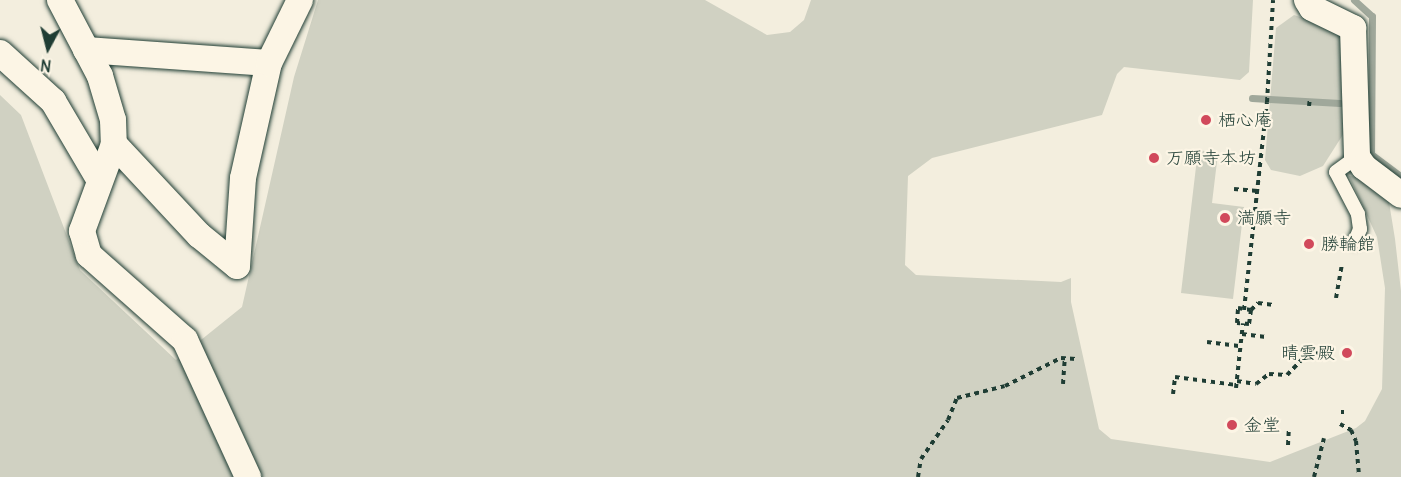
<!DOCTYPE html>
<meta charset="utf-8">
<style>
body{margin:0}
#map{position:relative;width:1401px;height:477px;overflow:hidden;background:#f3eede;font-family:Delius,"Klee One",sans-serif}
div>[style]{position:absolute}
.green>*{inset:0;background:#d0d1c2}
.stream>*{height:7px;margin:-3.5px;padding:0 3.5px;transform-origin:3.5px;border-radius:3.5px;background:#a0a89b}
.path>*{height:4px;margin-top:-2px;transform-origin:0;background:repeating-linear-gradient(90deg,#1f3d34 0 4.5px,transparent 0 9px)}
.roads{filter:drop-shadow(0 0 2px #1f3d34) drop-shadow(0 0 2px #1f3d34)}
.service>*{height:14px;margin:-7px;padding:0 7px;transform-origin:7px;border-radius:7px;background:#fcf5e5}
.minor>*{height:26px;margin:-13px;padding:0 13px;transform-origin:13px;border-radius:13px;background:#fcf5e5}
.dots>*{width:16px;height:16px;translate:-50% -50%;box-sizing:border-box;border:3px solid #fcf5e5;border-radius:50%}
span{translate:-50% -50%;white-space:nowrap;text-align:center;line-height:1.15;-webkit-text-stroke:4.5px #fcf5e5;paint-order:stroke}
.poi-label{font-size:18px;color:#1f3d34}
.left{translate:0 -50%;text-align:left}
.right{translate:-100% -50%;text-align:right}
.north{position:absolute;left:18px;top:18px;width:60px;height:60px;-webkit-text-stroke:4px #fcf5e5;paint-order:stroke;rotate:187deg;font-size:16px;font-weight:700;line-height:24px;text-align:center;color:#1f3d34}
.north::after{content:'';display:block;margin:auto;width:21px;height:27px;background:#1f3d34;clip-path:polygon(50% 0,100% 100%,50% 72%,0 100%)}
</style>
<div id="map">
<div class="green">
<div style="clip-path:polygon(318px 0,705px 0,767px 35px,790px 32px,804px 20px,811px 0,1253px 0,1249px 72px,1240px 80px,1124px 67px,1117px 74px,1102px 115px,932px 158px,908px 176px,905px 265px,916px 275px,1061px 282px,1071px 278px,1071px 302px,1099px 429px,1111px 439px,1270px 462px,1356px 428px,1365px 421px,1382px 389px,1385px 288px,1377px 237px,1349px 176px,1363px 177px,1389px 202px,1395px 239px,1401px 291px,1401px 477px,0 477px,0 95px,21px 115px,80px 270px,176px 360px,242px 307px,294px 77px)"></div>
<div style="clip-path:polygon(1294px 15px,1343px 31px,1344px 133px,1323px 166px,1300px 176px,1271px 170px,1265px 160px,1276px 28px)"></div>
<div style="clip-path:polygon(1198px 150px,1218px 153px,1212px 203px,1244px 207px,1233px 299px,1181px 293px)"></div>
</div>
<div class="stream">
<div style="left:1354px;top:0;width:24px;rotate:42deg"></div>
<div style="left:1372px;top:16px;width:138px;rotate:90.4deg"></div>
<div style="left:1371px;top:154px;width:38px;rotate:37deg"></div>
<div style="left:1252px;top:98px;width:88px;rotate:3.3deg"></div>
</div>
<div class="path">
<div style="left:1309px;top:106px;width:8px;rotate:-83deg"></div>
<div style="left:1234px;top:189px;width:24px;rotate:5deg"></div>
<div style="left:1336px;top:298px;width:34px;rotate:-80deg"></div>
<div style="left:1238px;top:308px;width:13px;rotate:9deg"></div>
<div style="left:1251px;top:310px;width:14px;rotate:98deg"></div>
<div style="left:1249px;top:324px;width:12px;rotate:-175deg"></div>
<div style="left:1237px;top:323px;width:15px;rotate:-86deg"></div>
<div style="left:1244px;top:310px;width:209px;rotate:-83.7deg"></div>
<div style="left:1267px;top:102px;width:102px;rotate:-86.6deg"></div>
<div style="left:1251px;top:310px;width:10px;rotate:-45deg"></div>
<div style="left:1258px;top:303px;width:16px;rotate:7deg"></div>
<div style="left:1242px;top:334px;width:24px;rotate:7deg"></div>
<div style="left:1207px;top:342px;width:34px;rotate:7deg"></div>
<div style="left:1237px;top:381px;width:19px;rotate:9deg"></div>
<div style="left:1256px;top:384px;width:16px;rotate:-38deg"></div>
<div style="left:1269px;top:374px;width:18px;rotate:3deg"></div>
<div style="left:1287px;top:375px;width:29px;rotate:-46deg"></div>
<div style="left:1307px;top:354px;width:17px;rotate:-3deg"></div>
<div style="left:1063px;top:384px;width:26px;rotate:-86deg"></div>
<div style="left:1236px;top:388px;width:65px;rotate:-83.9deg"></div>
<div style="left:1173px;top:394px;width:17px;rotate:-83deg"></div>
<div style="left:1175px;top:377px;width:63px;rotate:7.4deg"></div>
<div style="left:1341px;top:412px;width:3px"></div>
<div style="left:1340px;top:424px;width:13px;rotate:29deg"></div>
<div style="left:1351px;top:430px;width:12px;rotate:66deg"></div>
<div style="left:1356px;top:441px;width:36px;rotate:85deg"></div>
<div style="left:1288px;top:445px;width:17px;rotate:-87deg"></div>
<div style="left:918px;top:477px;width:18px;rotate:-81deg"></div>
<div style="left:921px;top:459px;width:47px;rotate:-55.3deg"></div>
<div style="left:948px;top:420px;width:24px;rotate:-68deg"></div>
<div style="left:957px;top:398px;width:49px;rotate:-14deg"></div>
<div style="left:1005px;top:386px;width:63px;rotate:-26.6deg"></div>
<div style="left:1061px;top:358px;width:15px;rotate:4deg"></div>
<div style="left:1314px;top:477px;width:40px;rotate:-75.6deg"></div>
</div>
<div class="roads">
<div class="service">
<div style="left:1355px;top:241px;width:13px;rotate:-67deg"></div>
<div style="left:1360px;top:229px;width:15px;rotate:-98deg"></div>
<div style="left:1358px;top:214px;width:47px;rotate:-117.6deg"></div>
<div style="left:1336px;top:172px;width:26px;rotate:-36deg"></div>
</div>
<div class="minor">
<div style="left:60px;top:0;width:86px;rotate:62.2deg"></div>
<div style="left:100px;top:76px;width:46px;rotate:73.5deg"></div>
<div style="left:113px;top:120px;width:24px;rotate:88deg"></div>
<div style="left:114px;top:144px;width:93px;rotate:110.2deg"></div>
<div style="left:82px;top:231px;width:25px;rotate:74deg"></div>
<div style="left:89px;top:255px;width:128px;rotate:41.5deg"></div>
<div style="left:185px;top:340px;width:151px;rotate:65.3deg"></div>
<div style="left:1307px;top:0;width:9px;rotate:58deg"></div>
<div style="left:1312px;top:8px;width:46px;rotate:26deg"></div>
<div style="left:1353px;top:28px;width:129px;rotate:88.2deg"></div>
<div style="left:1357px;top:157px;width:12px;rotate:55deg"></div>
<div style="left:1364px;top:167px;width:46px;rotate:37.1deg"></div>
<div style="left:86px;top:50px;width:183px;rotate:4.1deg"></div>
<div style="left:0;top:53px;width:72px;rotate:42.2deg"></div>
<div style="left:53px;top:101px;width:91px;rotate:59.5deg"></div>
<div style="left:114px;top:144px;width:125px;rotate:47deg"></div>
<div style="left:199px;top:235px;width:49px;rotate:39.2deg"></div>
<div style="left:237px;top:266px;width:88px;rotate:-86.1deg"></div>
<div style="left:243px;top:178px;width:118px;rotate:-77.3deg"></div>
<div style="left:269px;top:63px;width:70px;rotate:-63.8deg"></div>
</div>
</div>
<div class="dots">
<div style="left:1206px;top:120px;background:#d1495b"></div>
<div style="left:1154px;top:158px;background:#d1495b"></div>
<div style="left:1225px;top:218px;background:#d1495b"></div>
<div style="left:1309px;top:244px;background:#d1495b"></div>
<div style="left:1347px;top:353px;background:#d1495b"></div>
<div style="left:1232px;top:425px;background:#d1495b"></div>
</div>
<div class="poi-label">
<span class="left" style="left:1218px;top:120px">栖心庵</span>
<span class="left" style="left:1166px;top:158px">万願寺本坊</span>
<span class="left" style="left:1237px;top:218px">満願寺</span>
<span class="left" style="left:1321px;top:244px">勝輪館</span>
<span class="right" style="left:1335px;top:353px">晴雲殿</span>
<span class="left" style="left:1244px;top:425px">金堂</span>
</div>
<div class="north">N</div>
</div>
